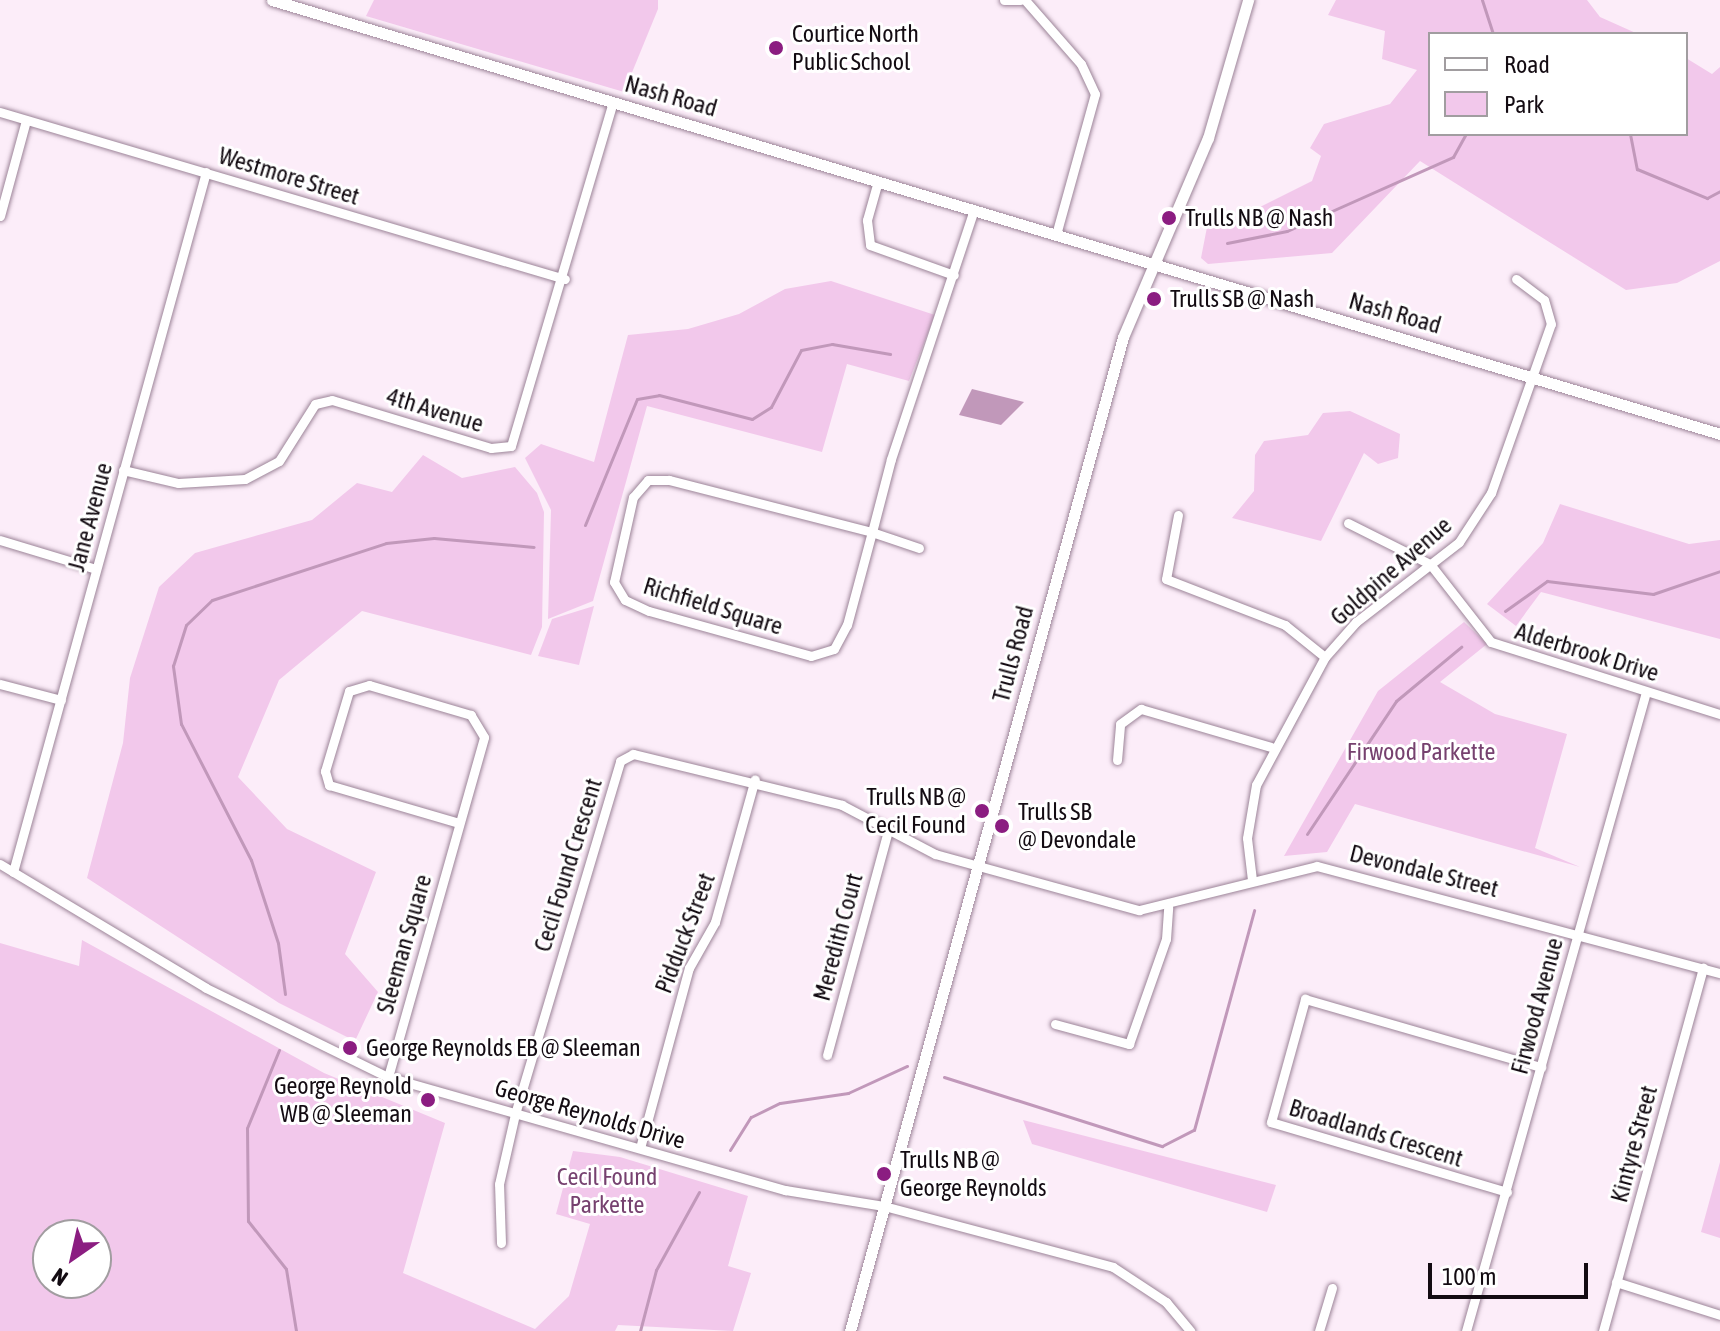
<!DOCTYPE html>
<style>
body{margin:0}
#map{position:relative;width:1720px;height:1331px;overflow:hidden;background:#fcedf9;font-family:"Asap Condensed",sans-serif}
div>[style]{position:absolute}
.green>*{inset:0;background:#f2c8eb}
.water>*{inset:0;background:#c198ba}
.stream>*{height:3px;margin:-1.5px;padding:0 1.5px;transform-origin:1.5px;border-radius:1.5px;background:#c198ba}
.roads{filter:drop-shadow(0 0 2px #9c8498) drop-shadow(0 0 2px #9c8498)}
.minor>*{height:9px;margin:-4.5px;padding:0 4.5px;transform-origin:4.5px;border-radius:4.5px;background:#fff}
.tertiary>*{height:11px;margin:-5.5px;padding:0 5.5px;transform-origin:5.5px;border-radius:5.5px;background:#fff}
.dots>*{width:22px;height:22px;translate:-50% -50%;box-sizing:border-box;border:4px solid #fff;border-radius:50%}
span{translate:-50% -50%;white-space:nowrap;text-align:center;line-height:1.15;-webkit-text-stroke:6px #fff;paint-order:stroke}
.poi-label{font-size:24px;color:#130b12}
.left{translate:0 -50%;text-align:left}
.right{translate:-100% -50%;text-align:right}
.street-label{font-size:24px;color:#130b12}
.park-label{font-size:24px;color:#76416f}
.legend{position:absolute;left:1428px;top:32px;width:260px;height:104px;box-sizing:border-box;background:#fff;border:2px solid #a19da0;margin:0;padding:10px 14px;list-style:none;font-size:24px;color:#130b12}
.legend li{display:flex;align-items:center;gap:16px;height:40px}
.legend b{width:40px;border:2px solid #a19da0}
.north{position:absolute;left:32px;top:1219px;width:80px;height:80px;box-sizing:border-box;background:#fff;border:2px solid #a19da0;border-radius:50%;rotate:214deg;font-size:22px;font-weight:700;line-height:32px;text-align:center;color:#130b12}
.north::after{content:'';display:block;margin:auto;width:28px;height:36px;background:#8b1d81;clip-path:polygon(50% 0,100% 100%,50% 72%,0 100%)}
.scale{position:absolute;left:1428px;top:1263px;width:160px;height:36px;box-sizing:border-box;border:4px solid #130b12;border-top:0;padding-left:10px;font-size:24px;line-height:28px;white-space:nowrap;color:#130b12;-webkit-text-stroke:6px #fff;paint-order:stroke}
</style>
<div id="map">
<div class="green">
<div style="clip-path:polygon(374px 0,658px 0,658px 9px,624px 92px,366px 16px)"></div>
<div style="clip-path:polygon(1336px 0,1587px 0,1600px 17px,1638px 34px,1430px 34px,1430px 134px,1686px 134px,1686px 58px,1712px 74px,1720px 67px,1720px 261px,1677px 283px,1626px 290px,1420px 161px,1332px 253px,1208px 264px,1201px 258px,1208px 222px,1230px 222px,1312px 181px,1321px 156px,1310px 148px,1324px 124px,1390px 104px,1417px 70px,1382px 59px,1385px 31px,1328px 15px)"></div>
<div style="clip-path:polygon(831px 281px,935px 315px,909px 381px,847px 364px,822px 452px,647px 406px,593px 601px,548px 619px,551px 510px,525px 458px,541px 444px,594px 462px,628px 335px,688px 329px,739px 314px,785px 289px)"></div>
<div style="clip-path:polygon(1350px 411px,1400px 434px,1398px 458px,1378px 464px,1364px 453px,1321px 541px,1232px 518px,1254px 491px,1255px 455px,1264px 441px,1308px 435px,1323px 413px)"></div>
<div style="clip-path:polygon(423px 455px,462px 478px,515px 467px,537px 493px,544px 512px,542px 627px,531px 655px,362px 611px,279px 680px,238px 777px,287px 829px,376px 872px,345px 954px,378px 992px,355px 1041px,279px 1003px,87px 878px,123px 743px,130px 678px,159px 587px,195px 553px,312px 520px,357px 483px,392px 492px)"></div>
<div style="clip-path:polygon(1560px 504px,1689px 544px,1720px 540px,1720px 639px,1541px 592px,1516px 626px,1487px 604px,1543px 543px)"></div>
<div style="clip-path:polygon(594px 606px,579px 665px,538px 656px,552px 619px)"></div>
<div style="clip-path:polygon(1464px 622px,1487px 644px,1440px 682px,1495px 714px,1567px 734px,1535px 848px,1580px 867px,1355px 804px,1327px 852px,1284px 856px,1378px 691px)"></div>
<div style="clip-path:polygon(evenodd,82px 940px,324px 1073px,445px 1123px,403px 1273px,535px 1329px,569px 1296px,590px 1224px,556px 1214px,573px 1151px,620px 1157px,748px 1196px,728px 1266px,751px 1273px,733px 1331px,618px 1325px,615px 1331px,0 1331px,0 943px,79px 966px,82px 940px,48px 1235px,96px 1235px,96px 1283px,48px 1283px,48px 1235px)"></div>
<div style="clip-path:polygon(1023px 1120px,1276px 1185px,1267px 1212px,1032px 1144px)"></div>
<div style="clip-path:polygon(1720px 1162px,1720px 1238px,1701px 1232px)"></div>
</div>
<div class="water">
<div style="clip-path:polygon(972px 389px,1024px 402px,1001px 425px,959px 415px)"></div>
</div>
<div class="stream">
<div style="left:1482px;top:0;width:36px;rotate:72deg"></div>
<div style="left:1630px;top:134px;width:36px;rotate:79deg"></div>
<div style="left:1637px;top:169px;width:76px;rotate:22.5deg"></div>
<div style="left:1707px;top:198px;width:15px;rotate:-28deg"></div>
<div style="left:1227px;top:243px;width:61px;rotate:-11.3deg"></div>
<div style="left:1287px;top:231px;width:182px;rotate:-24deg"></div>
<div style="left:1453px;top:157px;width:26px;rotate:-61deg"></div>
<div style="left:585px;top:525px;width:136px;rotate:-67.6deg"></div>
<div style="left:637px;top:399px;width:22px;rotate:-10deg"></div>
<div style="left:659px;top:395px;width:96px;rotate:14.5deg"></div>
<div style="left:752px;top:419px;width:22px;rotate:-32deg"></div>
<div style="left:771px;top:407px;width:64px;rotate:-62.2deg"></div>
<div style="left:801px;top:350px;width:32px;rotate:-11deg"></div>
<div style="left:832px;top:344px;width:59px;rotate:9.8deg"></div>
<div style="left:1505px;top:611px;width:52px;rotate:-35.5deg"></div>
<div style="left:1547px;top:581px;width:107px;rotate:7deg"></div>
<div style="left:1653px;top:594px;width:71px;rotate:-18.9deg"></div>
<div style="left:1307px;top:834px;width:160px;rotate:-56.2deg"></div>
<div style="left:1396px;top:701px;width:85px;rotate:-39.7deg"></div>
<div style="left:285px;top:994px;width:51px;rotate:-97.8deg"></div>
<div style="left:278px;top:943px;width:87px;rotate:-108deg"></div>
<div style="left:251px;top:860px;width:153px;rotate:-117.2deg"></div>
<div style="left:181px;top:724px;width:59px;rotate:-97.9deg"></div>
<div style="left:173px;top:666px;width:43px;rotate:-72.4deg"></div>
<div style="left:186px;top:625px;width:36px;rotate:-44deg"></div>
<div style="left:212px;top:600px;width:183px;rotate:-18.1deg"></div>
<div style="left:386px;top:543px;width:48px;rotate:-5.9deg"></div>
<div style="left:434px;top:538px;width:100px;rotate:5.1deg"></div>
<div style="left:279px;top:1050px;width:84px;rotate:112.3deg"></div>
<div style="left:247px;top:1128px;width:93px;rotate:89.4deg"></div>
<div style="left:248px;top:1221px;width:61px;rotate:51.6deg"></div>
<div style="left:286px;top:1269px;width:63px;rotate:80.8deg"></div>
<div style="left:944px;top:1077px;width:229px;rotate:17.6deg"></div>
<div style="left:1162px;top:1146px;width:36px;rotate:-27deg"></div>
<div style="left:1194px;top:1130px;width:228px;rotate:-74.7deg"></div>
<div style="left:730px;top:1150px;width:39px;rotate:-58deg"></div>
<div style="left:751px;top:1117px;width:32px;rotate:-26deg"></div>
<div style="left:780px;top:1103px;width:69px;rotate:-8.4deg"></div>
<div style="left:848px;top:1093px;width:65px;rotate:-24.6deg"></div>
<div style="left:640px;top:1331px;width:63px;rotate:-75.3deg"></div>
<div style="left:656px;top:1270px;width:89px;rotate:-61.1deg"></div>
</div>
<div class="roads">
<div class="minor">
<div style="left:1004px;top:0;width:16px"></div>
<div style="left:1025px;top:0;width:85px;rotate:48.8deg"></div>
<div style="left:1081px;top:64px;width:33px;rotate:65deg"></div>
<div style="left:1095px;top:94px;width:146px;rotate:105.5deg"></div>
<div style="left:0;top:112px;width:589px;rotate:16.47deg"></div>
<div style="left:878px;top:181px;width:41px;rotate:105.8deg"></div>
<div style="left:867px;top:220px;width:25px;rotate:83deg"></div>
<div style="left:870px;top:245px;width:89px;rotate:19.7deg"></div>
<div style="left:0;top:216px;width:99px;rotate:-74.8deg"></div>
<div style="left:123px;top:470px;width:57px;rotate:13.3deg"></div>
<div style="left:178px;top:483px;width:67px;rotate:-3.4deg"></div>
<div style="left:245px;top:479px;width:38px;rotate:-28deg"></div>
<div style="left:279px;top:461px;width:67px;rotate:-57.7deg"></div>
<div style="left:315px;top:404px;width:17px;rotate:-13deg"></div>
<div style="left:332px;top:400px;width:166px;rotate:16.8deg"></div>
<div style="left:491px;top:448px;width:20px;rotate:-6deg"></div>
<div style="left:511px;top:446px;width:359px;rotate:-73.5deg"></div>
<div style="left:1178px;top:515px;width:65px;rotate:100.6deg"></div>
<div style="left:1166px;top:579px;width:128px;rotate:21.1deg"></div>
<div style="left:1285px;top:625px;width:51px;rotate:38.7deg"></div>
<div style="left:1348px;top:523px;width:92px;rotate:26.6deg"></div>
<div style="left:1430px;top:564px;width:99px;rotate:52deg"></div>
<div style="left:1491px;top:642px;width:240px;rotate:17.5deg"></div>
<div style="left:0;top:540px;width:100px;rotate:16.8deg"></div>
<div style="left:919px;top:548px;width:50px;rotate:-161.2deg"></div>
<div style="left:872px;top:532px;width:210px;rotate:-165.6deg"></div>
<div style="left:669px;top:480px;width:21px;rotate:180deg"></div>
<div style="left:648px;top:480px;width:23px;rotate:131deg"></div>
<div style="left:633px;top:497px;width:87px;rotate:102.6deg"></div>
<div style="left:614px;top:582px;width:21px;rotate:59deg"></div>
<div style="left:625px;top:600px;width:26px;rotate:25deg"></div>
<div style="left:649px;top:611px;width:168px;rotate:15.5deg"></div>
<div style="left:811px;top:656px;width:24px;rotate:-17deg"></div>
<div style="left:834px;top:649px;width:27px;rotate:-62deg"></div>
<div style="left:847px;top:625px;width:96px;rotate:-75deg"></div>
<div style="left:872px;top:532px;width:75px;rotate:-75.4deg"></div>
<div style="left:891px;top:459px;width:263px;rotate:-71.6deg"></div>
<div style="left:0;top:684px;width:63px;rotate:14.7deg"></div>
<div style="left:1117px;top:760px;width:36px;rotate:-85deg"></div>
<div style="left:1120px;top:724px;width:26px;rotate:-36deg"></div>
<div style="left:1141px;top:709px;width:135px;rotate:16.3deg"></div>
<div style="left:0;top:864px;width:240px;rotate:31deg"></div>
<div style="left:206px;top:988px;width:203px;rotate:26.1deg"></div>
<div style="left:388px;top:1077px;width:413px;rotate:15.9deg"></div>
<div style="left:785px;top:1190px;width:100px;rotate:9.2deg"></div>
<div style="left:884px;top:1206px;width:237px;rotate:14.9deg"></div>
<div style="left:1113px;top:1267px;width:64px;rotate:33.4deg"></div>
<div style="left:1166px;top:1302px;width:38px;rotate:50deg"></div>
<div style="left:13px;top:872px;width:726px;rotate:-74.59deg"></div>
<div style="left:1252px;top:880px;width:42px;rotate:-96.8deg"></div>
<div style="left:1247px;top:838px;width:54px;rotate:-80.4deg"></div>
<div style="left:1256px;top:785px;width:145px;rotate:-61.7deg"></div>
<div style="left:1325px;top:657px;width:47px;rotate:-48.5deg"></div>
<div style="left:1356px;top:622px;width:130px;rotate:-37.8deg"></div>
<div style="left:1459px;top:542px;width:59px;rotate:-56.9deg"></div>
<div style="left:1491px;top:493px;width:179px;rotate:-70.5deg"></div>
<div style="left:1551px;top:324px;width:25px;rotate:-106deg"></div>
<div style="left:1544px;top:300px;width:35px;rotate:-143deg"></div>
<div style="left:1055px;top:1024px;width:77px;rotate:15.1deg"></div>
<div style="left:1129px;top:1044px;width:111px;rotate:-70.6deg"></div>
<div style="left:1166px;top:939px;width:32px;rotate:-86deg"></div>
<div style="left:827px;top:1055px;width:233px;rotate:-74.8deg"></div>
<div style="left:388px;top:1077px;width:353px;rotate:-74.2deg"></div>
<div style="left:484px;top:737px;width:26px;rotate:-121deg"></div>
<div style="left:471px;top:715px;width:106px;rotate:-163.6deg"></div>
<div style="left:369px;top:685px;width:21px;rotate:163deg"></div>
<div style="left:349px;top:691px;width:84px;rotate:106.7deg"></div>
<div style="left:325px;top:771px;width:15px;rotate:74deg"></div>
<div style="left:329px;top:785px;width:135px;rotate:16.3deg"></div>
<div style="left:640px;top:1148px;width:187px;rotate:-74.8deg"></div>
<div style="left:689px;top:968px;width:53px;rotate:-60.5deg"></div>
<div style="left:715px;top:922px;width:148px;rotate:-74.4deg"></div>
<div style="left:1507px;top:1192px;width:246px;rotate:-163.5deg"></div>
<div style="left:1271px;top:1122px;width:128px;rotate:-74.5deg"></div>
<div style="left:1305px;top:999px;width:246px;rotate:16.1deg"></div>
<div style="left:501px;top:1243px;width:59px;rotate:-91.9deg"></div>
<div style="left:499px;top:1184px;width:72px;rotate:-77.1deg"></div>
<div style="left:515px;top:1114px;width:368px;rotate:-73.4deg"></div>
<div style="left:620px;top:761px;width:15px;rotate:-28deg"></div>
<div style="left:633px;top:754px;width:215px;rotate:13.7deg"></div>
<div style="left:842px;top:805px;width:105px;rotate:27.8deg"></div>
<div style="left:935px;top:854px;width:212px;rotate:15.4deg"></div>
<div style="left:1139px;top:910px;width:183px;rotate:-13.9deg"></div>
<div style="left:1317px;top:866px;width:417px;rotate:14.9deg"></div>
<div style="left:1616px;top:1282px;width:109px;rotate:17.6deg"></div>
<div style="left:1319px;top:1331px;width:45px;rotate:-73.2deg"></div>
<div style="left:1466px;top:1331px;width:664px;rotate:-74.27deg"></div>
<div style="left:1603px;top:1331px;width:377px;rotate:-74.6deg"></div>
</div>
<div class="tertiary">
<div style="left:272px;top:0;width:1512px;rotate:16.68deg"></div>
<div style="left:850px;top:1331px;width:1031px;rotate:-74.64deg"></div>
<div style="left:1123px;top:337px;width:216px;rotate:-66.9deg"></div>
<div style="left:1208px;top:138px;width:144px;rotate:-73.8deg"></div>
</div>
</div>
<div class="dots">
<div style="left:776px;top:48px;background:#8b1d81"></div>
<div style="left:1169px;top:218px;background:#8b1d81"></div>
<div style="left:1154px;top:299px;background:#8b1d81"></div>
<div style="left:982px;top:811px;background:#8b1d81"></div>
<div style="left:1002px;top:826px;background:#8b1d81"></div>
<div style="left:350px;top:1048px;background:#8b1d81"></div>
<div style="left:428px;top:1100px;background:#8b1d81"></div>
<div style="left:884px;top:1174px;background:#8b1d81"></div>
</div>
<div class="poi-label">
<span class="left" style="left:792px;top:48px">Courtice North<br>Public School</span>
<span class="left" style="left:1185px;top:218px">Trulls NB @ Nash</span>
<span class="left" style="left:1170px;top:299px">Trulls SB @ Nash</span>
<span class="right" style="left:966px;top:811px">Trulls NB @<br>Cecil Found</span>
<span class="left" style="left:1018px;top:826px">Trulls SB<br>@ Devondale</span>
<span class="left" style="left:366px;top:1048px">George Reynolds EB @ Sleeman</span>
<span class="right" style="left:412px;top:1100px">George Reynold<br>WB @ Sleeman</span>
<span class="left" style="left:900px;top:1174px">Trulls NB @<br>George Reynolds</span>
</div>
<div class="street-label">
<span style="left:671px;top:96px;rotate:16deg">Nash Road</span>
<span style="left:289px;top:176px;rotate:17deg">Westmore Street</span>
<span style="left:1395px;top:313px;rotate:16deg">Nash Road</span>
<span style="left:435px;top:410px;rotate:17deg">4th Avenue</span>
<span style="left:90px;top:517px;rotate:-75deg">Jane Avenue</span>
<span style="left:1391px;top:571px;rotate:-41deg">Goldpine Avenue</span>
<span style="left:713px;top:606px;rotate:17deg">Richfield Square</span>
<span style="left:1587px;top:652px;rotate:17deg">Alderbrook Drive</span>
<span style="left:1013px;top:654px;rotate:-75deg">Trulls Road</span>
<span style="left:568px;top:865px;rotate:-73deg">Cecil Found Crescent</span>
<span style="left:1424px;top:871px;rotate:14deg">Devondale Street</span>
<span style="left:685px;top:933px;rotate:-69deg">Pidduck Street</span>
<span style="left:838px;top:937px;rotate:-75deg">Meredith Court</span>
<span style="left:404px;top:944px;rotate:-74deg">Sleeman Square</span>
<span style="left:1537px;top:1006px;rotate:-75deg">Firwood Avenue</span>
<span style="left:590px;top:1114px;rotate:16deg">George Reynolds Drive</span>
<span style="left:1376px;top:1133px;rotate:17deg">Broadlands Crescent</span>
<span style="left:1634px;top:1144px;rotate:-75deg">Kintyre Street</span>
</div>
<div class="park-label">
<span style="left:1421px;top:752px">Firwood Parkette</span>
<span style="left:607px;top:1191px">Cecil Found<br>Parkette</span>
</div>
<ul class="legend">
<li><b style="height:10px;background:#fff"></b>Road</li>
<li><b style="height:22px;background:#f2c8eb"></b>Park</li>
</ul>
<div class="north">N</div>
<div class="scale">100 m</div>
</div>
